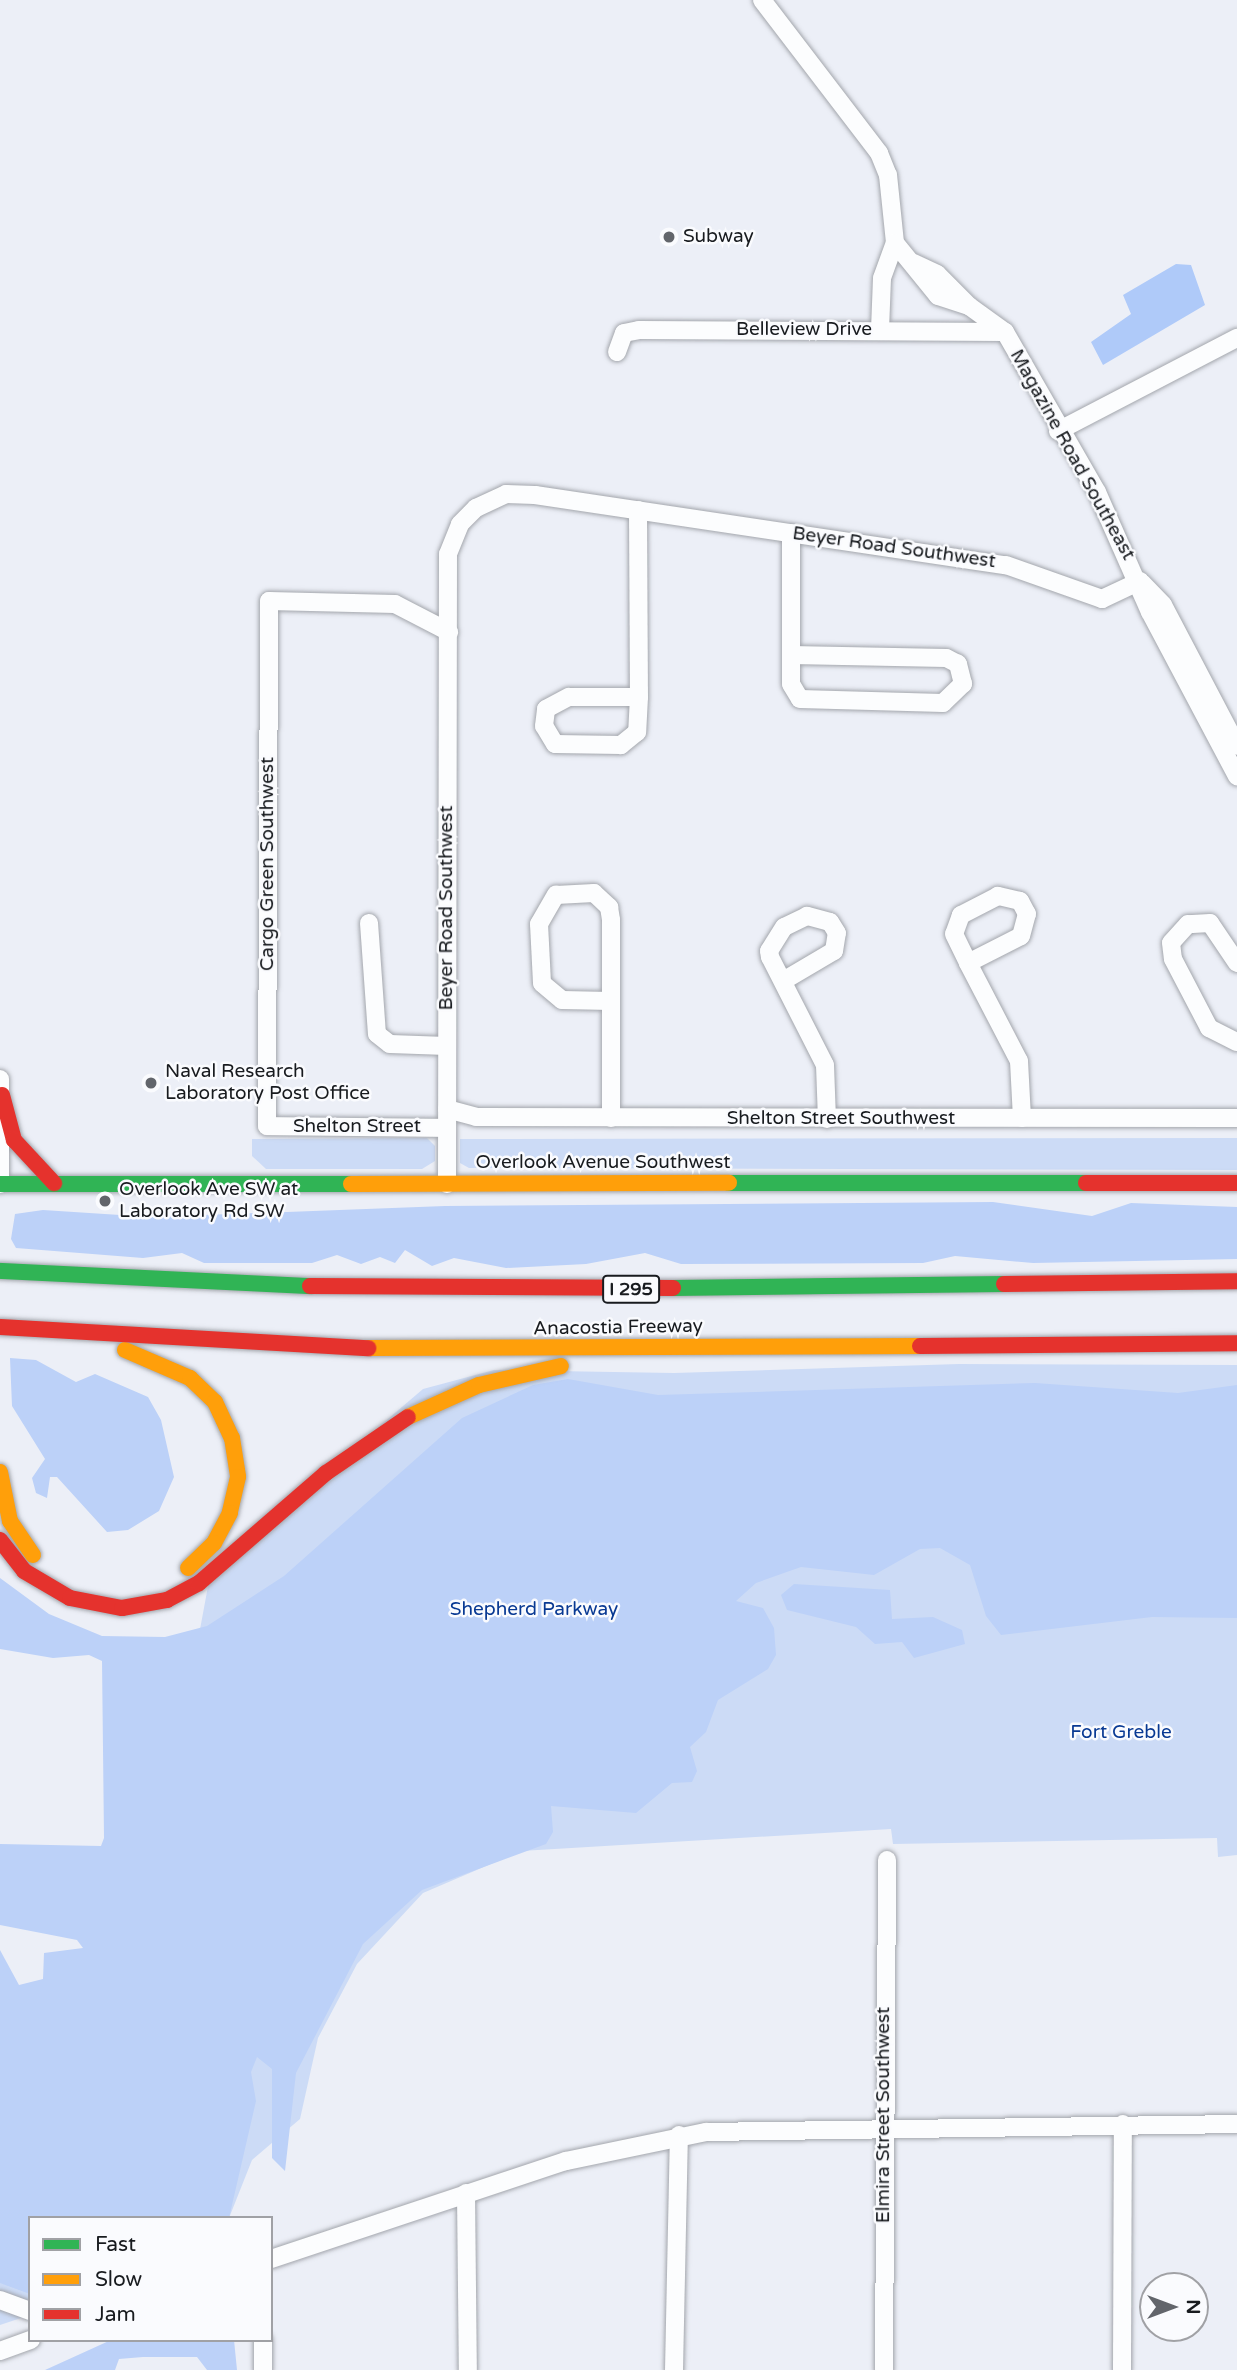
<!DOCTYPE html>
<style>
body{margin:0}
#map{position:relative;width:1237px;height:2370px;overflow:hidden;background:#eceff7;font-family:"Varela Round",sans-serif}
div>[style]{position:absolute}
.green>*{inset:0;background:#ccdbf6}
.forest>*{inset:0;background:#bcd1f8}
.water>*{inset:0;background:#afcaf9}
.roads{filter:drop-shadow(0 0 2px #a3a6ac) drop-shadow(0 0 2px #a3a6ac)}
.street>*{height:18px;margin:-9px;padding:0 9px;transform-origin:9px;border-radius:9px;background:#fcfdfe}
.fast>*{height:16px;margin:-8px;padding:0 8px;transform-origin:8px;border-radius:8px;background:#30b455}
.slow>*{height:16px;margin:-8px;padding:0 8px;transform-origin:8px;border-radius:8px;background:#ff9f0a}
.jam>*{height:16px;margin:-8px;padding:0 8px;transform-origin:8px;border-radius:8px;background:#e5322d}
.dots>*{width:19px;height:19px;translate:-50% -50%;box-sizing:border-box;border:4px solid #fafbfe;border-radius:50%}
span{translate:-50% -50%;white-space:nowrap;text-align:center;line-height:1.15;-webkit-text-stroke:5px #fafbfe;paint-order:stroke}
.shield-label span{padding:2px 5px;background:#fafbfe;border:2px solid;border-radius:5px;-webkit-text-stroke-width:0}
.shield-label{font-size:18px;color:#181b1f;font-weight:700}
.poi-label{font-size:19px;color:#181b1f}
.left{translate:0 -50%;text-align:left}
.street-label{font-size:19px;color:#181b1f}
.park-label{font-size:19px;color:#083993}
.legend{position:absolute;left:28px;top:2216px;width:245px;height:126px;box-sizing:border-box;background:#fafbfe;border:2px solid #a0a1a5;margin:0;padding:9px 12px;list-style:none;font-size:21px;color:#181b1f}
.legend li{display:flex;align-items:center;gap:14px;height:35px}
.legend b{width:35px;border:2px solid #a0a1a5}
.north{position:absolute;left:1139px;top:2272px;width:70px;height:70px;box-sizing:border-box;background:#fafbfe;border:2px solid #a0a1a5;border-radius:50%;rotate:90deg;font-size:19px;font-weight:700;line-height:28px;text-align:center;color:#181b1f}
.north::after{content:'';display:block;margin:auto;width:24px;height:32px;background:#62656b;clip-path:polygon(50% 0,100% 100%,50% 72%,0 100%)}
</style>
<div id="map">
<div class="green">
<div style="clip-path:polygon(427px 1138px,435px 1146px,435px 1161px,422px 1169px,266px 1169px,252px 1156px,252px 1139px)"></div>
<div style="clip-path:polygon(1237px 1138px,1237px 1170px,469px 1168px,460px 1163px,460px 1139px)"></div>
<div style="clip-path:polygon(959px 1364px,1237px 1365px,1237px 1855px,1218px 1857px,1217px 1838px,893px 1844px,891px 1829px,521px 1851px,423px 1893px,357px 1964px,318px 2038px,300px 2119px,252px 2160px,229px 2218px,30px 2218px,30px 2315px,0 2325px,0 2164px,110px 2115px,211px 1570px,423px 1389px,494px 1370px,674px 1373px)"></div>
</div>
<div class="forest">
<div style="clip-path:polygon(993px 1202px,1092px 1216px,1131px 1203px,1237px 1207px,1237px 1259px,1033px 1263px,955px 1256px,923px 1263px,681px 1264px,645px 1253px,586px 1264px,506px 1268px,454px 1258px,432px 1266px,405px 1250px,395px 1263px,380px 1257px,361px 1264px,337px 1255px,312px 1263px,204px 1263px,182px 1253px,143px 1258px,16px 1248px,11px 1239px,15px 1214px,43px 1210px,151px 1217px,445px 1206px)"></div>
<div style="clip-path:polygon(10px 1358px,36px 1360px,76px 1382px,95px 1374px,148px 1397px,161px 1420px,174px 1477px,159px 1511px,128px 1530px,107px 1532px,57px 1477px,50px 1477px,47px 1498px,36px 1493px,32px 1478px,45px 1459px,12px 1406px)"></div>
<div style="clip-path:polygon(568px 1379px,658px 1395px,1035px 1383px,1178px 1393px,1237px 1385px,1237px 1618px,1152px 1617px,1001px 1635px,986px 1616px,970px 1565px,940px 1548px,920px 1549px,874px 1575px,801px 1567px,756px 1583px,736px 1601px,763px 1608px,774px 1628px,776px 1655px,768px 1669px,718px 1700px,706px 1732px,690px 1747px,697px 1771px,692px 1782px,672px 1783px,636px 1813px,551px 1806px,553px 1832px,546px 1844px,422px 1890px,363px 1944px,296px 2073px,285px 2171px,272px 2158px,272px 2069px,257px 2057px,251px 2072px,256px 2101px,229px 2218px,30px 2218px,30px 2294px,0 2283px,0 1950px,19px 1985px,43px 1979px,44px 1953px,83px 1948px,77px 1940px,0 1925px,0 1844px,101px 1846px,104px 1838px,102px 1661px,89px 1655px,53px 1658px,0 1649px,0 1578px,49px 1614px,102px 1636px,165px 1637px,207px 1626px,284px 1576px,462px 1418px,533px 1385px)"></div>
<div style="clip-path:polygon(794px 1584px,890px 1590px,892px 1619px,933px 1617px,962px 1630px,965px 1644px,914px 1658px,902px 1642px,875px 1644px,856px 1627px,787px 1610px,781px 1595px)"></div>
<div style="clip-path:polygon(111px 2340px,234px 2340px,237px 2370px,207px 2370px,197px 2357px,143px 2357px,119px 2359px,115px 2370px,45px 2370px)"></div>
</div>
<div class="water">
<div style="clip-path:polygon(1176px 264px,1191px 265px,1205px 305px,1103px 365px,1091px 342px,1131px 314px,1123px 295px)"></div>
</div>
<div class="roads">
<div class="street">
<div style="left:762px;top:0;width:193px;rotate:52.6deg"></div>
<div style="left:879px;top:153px;width:24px;rotate:68deg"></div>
<div style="left:888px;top:175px;width:68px;rotate:84.1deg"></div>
<div style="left:895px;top:243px;width:68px;rotate:50.9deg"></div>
<div style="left:938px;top:296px;width:33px;rotate:18deg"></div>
<div style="left:969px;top:306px;width:45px;rotate:-135deg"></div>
<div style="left:937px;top:274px;width:26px;rotate:-155deg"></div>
<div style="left:969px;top:306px;width:44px;rotate:35.8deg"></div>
<div style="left:1005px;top:332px;width:185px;rotate:60.1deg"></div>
<div style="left:1097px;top:492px;width:131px;rotate:66.2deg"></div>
<div style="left:1150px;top:612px;width:186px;rotate:62.1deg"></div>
<div style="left:880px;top:330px;width:52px;rotate:-87.8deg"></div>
<div style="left:882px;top:278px;width:37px;rotate:-70deg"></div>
<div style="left:617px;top:352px;width:20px;rotate:-70deg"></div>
<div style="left:624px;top:333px;width:15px;rotate:-11deg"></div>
<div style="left:639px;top:330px;width:366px;rotate:0.3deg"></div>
<div style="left:1058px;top:431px;width:202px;rotate:-27.5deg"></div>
<div style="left:638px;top:510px;width:187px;rotate:89.7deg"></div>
<div style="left:791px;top:533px;width:151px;rotate:90deg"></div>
<div style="left:791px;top:684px;width:17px;rotate:59deg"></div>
<div style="left:800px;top:699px;width:143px;rotate:1.6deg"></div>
<div style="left:943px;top:703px;width:28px;rotate:-44deg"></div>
<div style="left:963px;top:684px;width:21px;rotate:-104deg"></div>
<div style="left:958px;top:664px;width:13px;rotate:-153deg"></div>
<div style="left:946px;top:658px;width:155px;rotate:-178.9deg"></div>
<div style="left:1142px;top:583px;width:30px;rotate:46deg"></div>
<div style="left:1163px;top:605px;width:159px;rotate:62.3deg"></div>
<div style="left:569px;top:697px;width:70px"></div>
<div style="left:639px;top:697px;width:35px;rotate:93deg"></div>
<div style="left:637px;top:732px;width:21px;rotate:141deg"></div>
<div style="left:621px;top:745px;width:66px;rotate:-179.1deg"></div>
<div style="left:555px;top:744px;width:21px;rotate:-121deg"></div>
<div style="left:544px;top:726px;width:17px;rotate:-83deg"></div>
<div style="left:546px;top:709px;width:26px;rotate:-28deg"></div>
<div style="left:369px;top:923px;width:111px;rotate:85.9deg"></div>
<div style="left:377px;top:1034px;width:16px;rotate:38deg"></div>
<div style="left:390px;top:1044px;width:57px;rotate:2deg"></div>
<div style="left:968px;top:963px;width:59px;rotate:-27deg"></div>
<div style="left:1021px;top:936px;width:23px;rotate:-75deg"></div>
<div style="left:1027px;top:914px;width:15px;rotate:-118deg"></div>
<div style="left:1020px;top:901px;width:23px;rotate:-167deg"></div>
<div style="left:998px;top:896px;width:42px;rotate:152.8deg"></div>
<div style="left:961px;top:915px;width:20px;rotate:110deg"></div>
<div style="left:954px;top:934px;width:32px;rotate:64deg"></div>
<div style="left:968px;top:963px;width:110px;rotate:62.5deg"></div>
<div style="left:1019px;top:1061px;width:57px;rotate:87deg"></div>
<div style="left:1237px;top:963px;width:48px;rotate:-124deg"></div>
<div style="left:1210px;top:923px;width:22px;rotate:177deg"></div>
<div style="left:1188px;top:924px;width:25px;rotate:132deg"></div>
<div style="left:1171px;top:943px;width:16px;rotate:83deg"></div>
<div style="left:1173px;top:959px;width:78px;rotate:62.4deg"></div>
<div style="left:1209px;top:1028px;width:31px;rotate:27deg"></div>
<div style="left:783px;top:981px;width:59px;rotate:-30.5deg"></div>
<div style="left:834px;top:951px;width:18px;rotate:-81deg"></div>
<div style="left:837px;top:933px;width:13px;rotate:-122deg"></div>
<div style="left:830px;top:922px;width:24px;rotate:-165deg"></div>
<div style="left:807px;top:916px;width:25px;rotate:154deg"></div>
<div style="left:784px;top:927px;width:28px;rotate:122deg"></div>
<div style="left:769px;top:951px;width:6px;rotate:81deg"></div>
<div style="left:770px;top:957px;width:121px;rotate:63deg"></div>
<div style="left:825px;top:1065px;width:54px;rotate:87.9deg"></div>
<div style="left:611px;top:1001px;width:49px;rotate:-178.8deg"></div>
<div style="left:562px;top:1000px;width:26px;rotate:-140deg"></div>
<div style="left:542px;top:983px;width:59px;rotate:-92.9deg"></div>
<div style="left:539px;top:924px;width:34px;rotate:-60deg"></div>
<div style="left:556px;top:895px;width:38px;rotate:-3deg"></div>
<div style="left:594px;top:893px;width:21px;rotate:43deg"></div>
<div style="left:609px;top:907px;width:13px;rotate:81deg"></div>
<div style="left:611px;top:920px;width:198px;rotate:90deg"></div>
<div style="left:0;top:1079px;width:105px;rotate:90deg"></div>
<div style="left:447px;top:1109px;width:30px;rotate:15deg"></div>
<div style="left:476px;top:1117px;width:761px;rotate:0.08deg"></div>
<div style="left:446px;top:1128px;width:179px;rotate:-179.4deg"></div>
<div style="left:267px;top:1126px;width:525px;rotate:-89.78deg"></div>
<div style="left:269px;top:601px;width:126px;rotate:1.4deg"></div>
<div style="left:395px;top:604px;width:61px;rotate:27.4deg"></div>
<div style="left:447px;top:1184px;width:630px;rotate:-89.91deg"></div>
<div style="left:448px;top:554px;width:32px;rotate:-68deg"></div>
<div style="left:460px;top:524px;width:23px;rotate:-45deg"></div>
<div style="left:476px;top:508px;width:33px;rotate:-25deg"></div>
<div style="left:506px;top:494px;width:29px;rotate:2deg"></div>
<div style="left:535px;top:495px;width:476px;rotate:8.5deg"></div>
<div style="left:1006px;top:565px;width:102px;rotate:19.5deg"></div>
<div style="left:1102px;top:599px;width:42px;rotate:-25.3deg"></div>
<div style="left:466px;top:2193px;width:177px;rotate:89.4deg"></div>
<div style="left:271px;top:2259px;width:311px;rotate:-18.4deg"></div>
<div style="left:566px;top:2161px;width:143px;rotate:-11.7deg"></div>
<div style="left:706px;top:2132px;width:531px;rotate:-0.86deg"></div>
<div style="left:0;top:2300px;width:32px;rotate:20deg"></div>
<div style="left:263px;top:2340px;width:30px;rotate:90deg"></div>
<div style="left:0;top:2351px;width:33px;rotate:-20deg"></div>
<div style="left:674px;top:2370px;width:235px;rotate:-88.8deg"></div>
<div style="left:884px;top:2370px;width:510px;rotate:-89.66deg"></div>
<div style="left:1122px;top:2370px;width:246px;rotate:-89.8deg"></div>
</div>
<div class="fast">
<div style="left:729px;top:1183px;width:357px"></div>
<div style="left:0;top:1184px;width:351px"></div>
<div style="left:0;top:1271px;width:310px;rotate:2.8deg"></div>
<div style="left:673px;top:1288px;width:331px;rotate:-0.7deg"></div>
</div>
<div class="slow">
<div style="left:351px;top:1184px;width:378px;rotate:-0.2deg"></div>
<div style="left:368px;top:1348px;width:552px;rotate:-0.21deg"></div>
<div style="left:125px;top:1350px;width:71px;rotate:23.3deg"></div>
<div style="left:190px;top:1378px;width:35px;rotate:44deg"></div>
<div style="left:215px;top:1402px;width:40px;rotate:65deg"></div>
<div style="left:232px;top:1438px;width:39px;rotate:81deg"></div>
<div style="left:238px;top:1477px;width:37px;rotate:103deg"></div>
<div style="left:230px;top:1513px;width:34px;rotate:118deg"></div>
<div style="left:214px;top:1543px;width:36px;rotate:136deg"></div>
<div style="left:408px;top:1417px;width:78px;rotate:-24.3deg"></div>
<div style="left:479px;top:1385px;width:84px;rotate:-13deg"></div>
<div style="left:0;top:1472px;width:50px;rotate:78.5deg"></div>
<div style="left:10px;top:1521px;width:41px;rotate:55.9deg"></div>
</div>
<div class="jam">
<div style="left:2px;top:1095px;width:47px;rotate:75.1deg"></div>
<div style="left:14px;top:1140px;width:59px;rotate:47.1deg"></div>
<div style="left:1086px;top:1183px;width:151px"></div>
<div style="left:1004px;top:1284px;width:233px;rotate:-0.7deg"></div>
<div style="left:310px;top:1286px;width:363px;rotate:0.3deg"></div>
<div style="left:0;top:1327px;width:369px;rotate:3.3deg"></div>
<div style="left:920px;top:1346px;width:317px;rotate:-0.5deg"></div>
<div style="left:0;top:1540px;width:39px;rotate:52deg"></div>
<div style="left:24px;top:1571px;width:53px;rotate:30.4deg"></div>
<div style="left:70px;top:1598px;width:53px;rotate:10.9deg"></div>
<div style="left:122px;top:1608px;width:46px;rotate:-10.1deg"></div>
<div style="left:167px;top:1600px;width:36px;rotate:-28deg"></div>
<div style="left:199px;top:1583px;width:168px;rotate:-40.9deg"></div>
<div style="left:326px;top:1473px;width:99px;rotate:-34.3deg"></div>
</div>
</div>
<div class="dots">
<div style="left:669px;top:237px;background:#62656b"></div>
<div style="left:151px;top:1083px;background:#62656b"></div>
<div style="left:105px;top:1201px;background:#62656b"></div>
</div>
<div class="shield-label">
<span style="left:631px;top:1289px">I 295</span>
</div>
<div class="poi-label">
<span class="left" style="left:683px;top:237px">Subway</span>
<span class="left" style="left:165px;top:1083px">Naval Research<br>Laboratory Post Office</span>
<span class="left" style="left:119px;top:1201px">Overlook Ave SW at<br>Laboratory Rd SW</span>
</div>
<div class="street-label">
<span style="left:804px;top:330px">Belleview Drive</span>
<span style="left:1072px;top:455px;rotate:61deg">Magazine Road Southeast</span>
<span style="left:894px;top:548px;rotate:8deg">Beyer Road Southwest</span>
<span style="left:268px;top:864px;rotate:-90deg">Cargo Green Southwest</span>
<span style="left:447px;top:908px;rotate:-90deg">Beyer Road Southwest</span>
<span style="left:841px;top:1119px">Shelton Street Southwest</span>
<span style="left:357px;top:1127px">Shelton Street</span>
<span style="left:603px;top:1163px">Overlook Avenue Southwest</span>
<span style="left:618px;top:1328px;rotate:-1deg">Anacostia Freeway</span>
<span style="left:884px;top:2115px;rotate:-90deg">Elmira Street Southwest</span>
</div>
<div class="park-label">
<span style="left:534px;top:1610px">Shepherd Parkway</span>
<span style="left:1121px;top:1733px">Fort Greble</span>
</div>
<ul class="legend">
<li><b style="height:9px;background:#30b455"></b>Fast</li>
<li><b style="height:9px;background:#ff9f0a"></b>Slow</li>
<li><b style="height:9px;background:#e5322d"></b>Jam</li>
</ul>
<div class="north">N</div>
</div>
